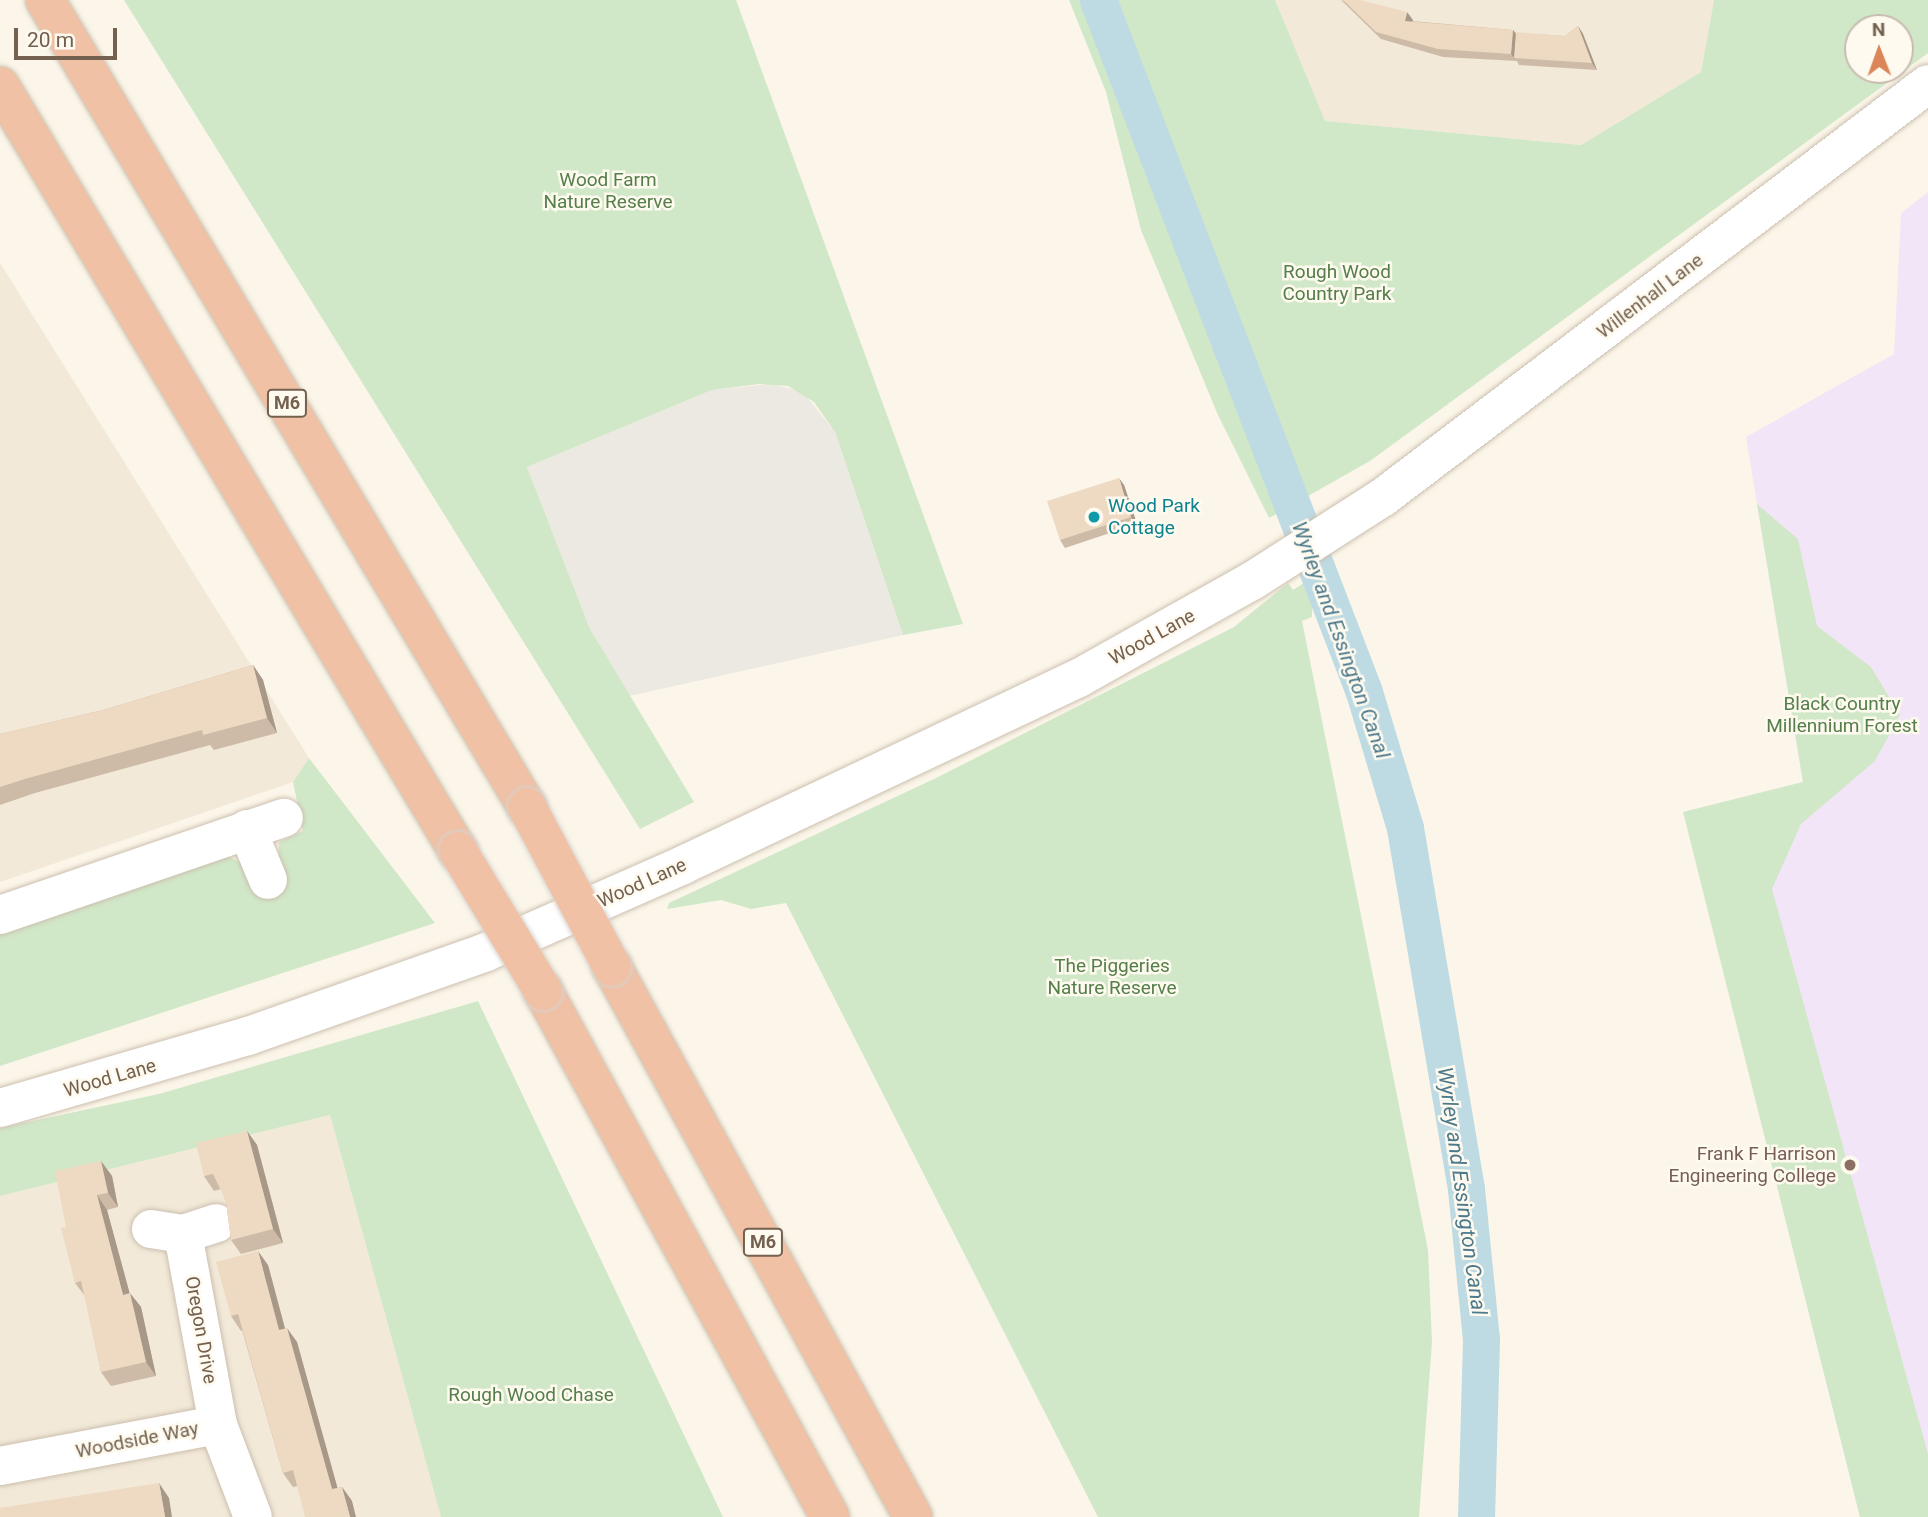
<!DOCTYPE html>
<style>
body{margin:0}
#map{position:relative;width:1928px;height:1517px;overflow:hidden;background:#fbf6e9;font-family:Roboto,sans-serif}
div>[style]{position:absolute}
.residential>*{inset:0;background:#f2e9d8}
.industrial>*{inset:0;background:#ece8e2}
.education>*{inset:0;background:#f3e5f8}
.green>*{inset:0;background:#d1e8c8}
.canal>*{height:37px;margin:-18.5px;padding:0 18.5px;transform-origin:18.5px;border-radius:18.5px;background:#bedae3}
.roads{filter:drop-shadow(0 0 2px #ccbfaf) drop-shadow(0 0 2px #ccbfaf)}
.minor>*{height:38px;margin:-19px;padding:0 19px;transform-origin:19px;border-radius:19px;background:#fff}
.highway>*{height:38px;margin:-19px;padding:0 19px;transform-origin:19px;border-radius:19px;background:#f0c1a5}
.bridges{filter:drop-shadow(0 0 2px #d8d2cd) drop-shadow(0 0 2px #d8d2cd)}
.highway-bridge>*{height:38px;margin:-19px;padding:0 19px;transform-origin:19px;border-radius:19px;background:#f0c1a5}
.wall>*{inset:0;background:#cdbba7}
.shaded-wall>*{inset:0;background:#a79888}
.building>*{inset:0;background:#eed9c2}
.dots>*{width:19px;height:19px;translate:-50% -50%;box-sizing:border-box;border:4px solid #fefaef;border-radius:50%}
span{translate:-50% -50%;white-space:nowrap;text-align:center;line-height:1.15;-webkit-text-stroke:5px #fefaef;paint-order:stroke}
.shield-label span{padding:2px 5px;background:#fefaef;border:2px solid;border-radius:5px;-webkit-text-stroke-width:0}
.shield-label{font-size:18px;color:#74604e;font-weight:700}
.park-label{font-size:19px;color:#547e4a}
.street-label{font-size:19px;color:#74604e}
.culture-label{font-size:19px;color:#0d838f}
.left{translate:0 -50%;text-align:left}
.education-label{font-size:19px;color:#785e54}
.right{translate:-100% -50%;text-align:right}
.water-label{font-size:21px;color:#4c798b;font-style:italic}
.north{position:absolute;left:1844px;top:14px;width:70px;height:70px;box-sizing:border-box;background:#fefaef;border:2px solid #c7bcaf;border-radius:50%;rotate:359deg;font-size:19px;font-weight:700;line-height:28px;text-align:center;color:#74604e}
.north::after{content:'';display:block;margin:auto;width:24px;height:32px;background:#db8558;clip-path:polygon(50% 0,100% 100%,50% 72%,0 100%)}
.scale{position:absolute;left:14px;top:28px;width:103px;height:32px;box-sizing:border-box;border:4px solid #74604e;border-top:0;padding-left:9px;font-size:21px;line-height:24px;white-space:nowrap;color:#74604e;-webkit-text-stroke:5px #fefaef;paint-order:stroke}
</style>
<div id="map">
<div class="residential">
<div style="clip-path:polygon(1275px 0,1714px 0,1701px 72px,1581px 145px,1324px 121px)"></div>
<div style="clip-path:polygon(0 263px,309px 758px,293px 782px,0 882px)"></div>
<div style="clip-path:polygon(330px 1115px,441px 1517px,0 1517px,0 1196px)"></div>
</div>
<div class="industrial">
<div style="clip-path:polygon(772px 384px,803px 392px,835px 432px,903px 635px,629px 696px,590px 629px,527px 467px,712px 390px)"></div>
</div>
<div class="education">
<div style="clip-path:polygon(1928px 192px,1928px 1517px,1860px 1517px,1684px 812px,1803px 782px,1746px 437px,1894px 354px,1901px 213px)"></div>
</div>
<div class="green">
<div style="clip-path:polygon(124px 0,736px 0,963px 624px,903px 635px,835px 432px,814px 402px,788px 386px,759px 384px,712px 390px,527px 467px,590px 629px,694px 802px,640px 829px)"></div>
<div style="clip-path:polygon(evenodd,1069px 0,1275px 0,1325px 121px,1581px 145px,1701px 72px,1714px 0,1928px 0,1928px 53px,1370px 461px,1269px 518px,1218px 415px,1141px 230px,1106px 92px,1069px 0,1858px 28px,1900px 28px,1900px 70px,1858px 70px,1858px 28px)"></div>
<div style="clip-path:polygon(1757px 504px,1798px 539px,1817px 626px,1871px 667px,1900px 715px,1875px 761px,1801px 824px,1772px 889px,1928px 1454px,1928px 1517px,1860px 1517px,1683px 812px,1803px 782px)"></div>
<div style="clip-path:polygon(1313px 577px,1312px 617px,1302px 621px,1428px 1250px,1432px 1342px,1419px 1517px,1098px 1517px,786px 903px,751px 909px,721px 900px,667px 909px,669px 903px,936px 778px,1234px 627px,1288px 583px,1293px 590px)"></div>
<div style="clip-path:polygon(309px 758px,435px 923px,0 1066px,0 933px,224px 854px,278px 882px,279px 842px,303px 831px,293px 782px)"></div>
<div style="clip-path:polygon(478px 1001px,723px 1517px,441px 1517px,330px 1115px,0 1196px,0 1128px,159px 1094px)"></div>
</div>
<div class="canal">
<div style="left:1098px;top:0;width:741px;rotate:68.97deg"></div>
<div style="left:1364px;top:692px;width:142px;rotate:73.2deg"></div>
<div style="left:1405px;top:828px;width:366px;rotate:80.4deg"></div>
<div style="left:1466px;top:1189px;width:151px;rotate:84.3deg"></div>
<div style="left:1481px;top:1339px;width:178px;rotate:91.6deg"></div>
</div>
<div class="roads">
<div class="minor">
<div style="left:247px;top:829px;width:55px;rotate:67.6deg"></div>
<div style="left:0;top:915px;width:300px;rotate:-18.9deg"></div>
<div style="left:0;top:1108px;width:258px;rotate:-16.2deg"></div>
<div style="left:248px;top:1036px;width:252px;rotate:-19.4deg"></div>
<div style="left:486px;top:952px;width:215px;rotate:-23.8deg"></div>
<div style="left:683px;top:865px;width:438px;rotate:-25.3deg"></div>
<div style="left:1079px;top:678px;width:198px;rotate:-29.3deg"></div>
<div style="left:1252px;top:581px;width:154px;rotate:-32.6deg"></div>
<div style="left:1382px;top:498px;width:685px;rotate:-37.17deg"></div>
<div style="left:151px;top:1229px;width:32px;rotate:9deg"></div>
<div style="left:183px;top:1234px;width:35px;rotate:-18deg"></div>
<div style="left:183px;top:1234px;width:194px;rotate:79.6deg"></div>
<div style="left:0;top:1466px;width:222px;rotate:-10.7deg"></div>
<div style="left:218px;top:1425px;width:98px;rotate:69.2deg"></div>
</div>
<div class="highway">
<div style="left:45px;top:0;width:940px;rotate:59.15deg"></div>
<div style="left:0;top:86px;width:892px;rotate:59.09deg"></div>
<div style="left:612px;top:967px;width:627px;rotate:61.31deg"></div>
<div style="left:543px;top:991px;width:599px;rotate:61.38deg"></div>
</div>
</div>
<div class="bridges">
<div class="highway-bridge">
<div style="left:527px;top:807px;width:181px;rotate:62deg"></div>
<div style="left:458px;top:851px;width:164px;rotate:58.7deg"></div>
</div>
</div>
<div class="wall">
<div style="clip-path:polygon(1341px 0,1413px 20px,1412px 21px,1513px 30px,1516px 33px,1565px 36px,1578px 26px,1583px 34px,1597px 70px,1519px 65px,1517px 61px,1443px 57px,1381px 39px)"></div>
<div style="clip-path:polygon(1124px 485px,1137px 524px,1065px 548px,1060px 540px)"></div>
<div style="clip-path:polygon(253px 665px,263px 680px,277px 733px,214px 750px,210px 745px,35px 793px,0 805px,0 734px,103px 710px)"></div>
<div style="clip-path:polygon(247px 1131px,257px 1145px,283px 1243px,241px 1254px,231px 1240px,226px 1201px,221px 1189px,214px 1191px,204px 1176px)"></div>
<div style="clip-path:polygon(101px 1161px,112px 1176px,118px 1207px,107px 1210px,129px 1293px,141px 1307px,156px 1376px,111px 1386px,101px 1372px,85px 1296px,75px 1283px,66px 1227px)"></div>
<div style="clip-path:polygon(268px 1265px,285px 1328px,297px 1342px,337px 1488px,342px 1487px,352px 1501px,297px 1486px,293px 1487px,283px 1473px,242px 1330px,241px 1331px,231px 1316px)"></div>
</div>
<div class="shaded-wall">
<div style="clip-path:polygon(1407px 12px,1413px 20px,1410px 28px,1405px 21px)"></div>
<div style="clip-path:polygon(1578px 26px,1583px 34px,1597px 70px,1592px 63px)"></div>
<div style="clip-path:polygon(1513px 30px,1518px 37px,1514px 58px,1517px 61px,1511px 54px)"></div>
<div style="clip-path:polygon(1119px 478px,1124px 485px,1137px 524px,1131px 517px)"></div>
<div style="clip-path:polygon(253px 665px,263px 680px,277px 733px,267px 718px)"></div>
<div style="clip-path:polygon(247px 1131px,257px 1145px,283px 1243px,273px 1229px)"></div>
<div style="clip-path:polygon(101px 1161px,112px 1176px,118px 1207px,108px 1193px)"></div>
<div style="clip-path:polygon(97px 1195px,107px 1210px,134px 1309px,123px 1295px)"></div>
<div style="clip-path:polygon(258px 1251px,268px 1265px,289px 1344px,279px 1330px)"></div>
<div style="clip-path:polygon(130px 1293px,141px 1307px,156px 1376px,146px 1362px)"></div>
<div style="clip-path:polygon(287px 1328px,297px 1342px,342px 1504px,332px 1489px)"></div>
<div style="clip-path:polygon(159px 1483px,169px 1498px,172px 1517px,165px 1517px)"></div>
<div style="clip-path:polygon(342px 1487px,352px 1501px,356px 1517px,350px 1517px)"></div>
</div>
<div class="building">
<div style="clip-path:polygon(1343px 0,1360px 0,1407px 12px,1405px 21px,1513px 30px,1511px 54px,1438px 49px,1376px 32px)"></div>
<div style="clip-path:polygon(1578px 26px,1592px 63px,1514px 58px,1516px 32px,1565px 36px)"></div>
<div style="clip-path:polygon(1119px 478px,1131px 517px,1060px 540px,1047px 501px)"></div>
<div style="clip-path:polygon(253px 665px,267px 718px,203px 735px,202px 730px,25px 779px,0 787px,0 734px,103px 710px)"></div>
<div style="clip-path:polygon(247px 1131px,273px 1229px,231px 1240px,226px 1201px,213px 1174px,204px 1176px,196px 1143px)"></div>
<div style="clip-path:polygon(101px 1161px,108px 1193px,97px 1195px,123px 1295px,130px 1293px,146px 1362px,101px 1372px,81px 1281px,75px 1283px,61px 1228px,66px 1227px,55px 1171px)"></div>
<div style="clip-path:polygon(258px 1251px,279px 1330px,287px 1328px,332px 1489px,342px 1487px,350px 1517px,305px 1517px,293px 1470px,283px 1473px,238px 1314px,231px 1316px,216px 1262px)"></div>
<div style="clip-path:polygon(159px 1483px,165px 1517px,0 1517px,0 1508px)"></div>
</div>
<div class="dots">
<div style="left:1094px;top:517px;background:#0f9aa8"></div>
<div style="left:1850px;top:1165px;background:#8d6e63"></div>
</div>
<div class="shield-label">
<span style="left:287px;top:403px">M6</span>
<span style="left:763px;top:1242px">M6</span>
</div>
<div class="park-label">
<span style="left:608px;top:191px">Wood Farm<br>Nature Reserve</span>
<span style="left:1337px;top:283px">Rough Wood<br>Country Park</span>
<span style="left:1842px;top:715px">Black Country<br>Millennium Forest</span>
<span style="left:1112px;top:977px">The Piggeries<br>Nature Reserve</span>
<span style="left:531px;top:1395px">Rough Wood Chase</span>
</div>
<div class="street-label">
<span style="left:1650px;top:296px;rotate:-37deg">Willenhall Lane</span>
<span style="left:1152px;top:637px;rotate:-29deg">Wood Lane</span>
<span style="left:642px;top:883px;rotate:-24deg">Wood Lane</span>
<span style="left:110px;top:1078px;rotate:-16deg">Wood Lane</span>
<span style="left:201px;top:1330px;rotate:80deg">Oregon Drive</span>
<span style="left:137px;top:1440px;rotate:-11deg">Woodside Way</span>
</div>
<div class="culture-label">
<span class="left" style="left:1108px;top:517px">Wood Park<br>Cottage</span>
</div>
<div class="education-label">
<span class="right" style="left:1836px;top:1165px">Frank F Harrison<br>Engineering College</span>
</div>
<div class="water-label">
<span style="left:1341px;top:640px;rotate:70deg">Wyrley and Essington Canal</span>
<span style="left:1462px;top:1191px;rotate:82deg">Wyrley and Essington Canal</span>
</div>
<div class="north">N</div>
<div class="scale">20 m</div>
</div>
